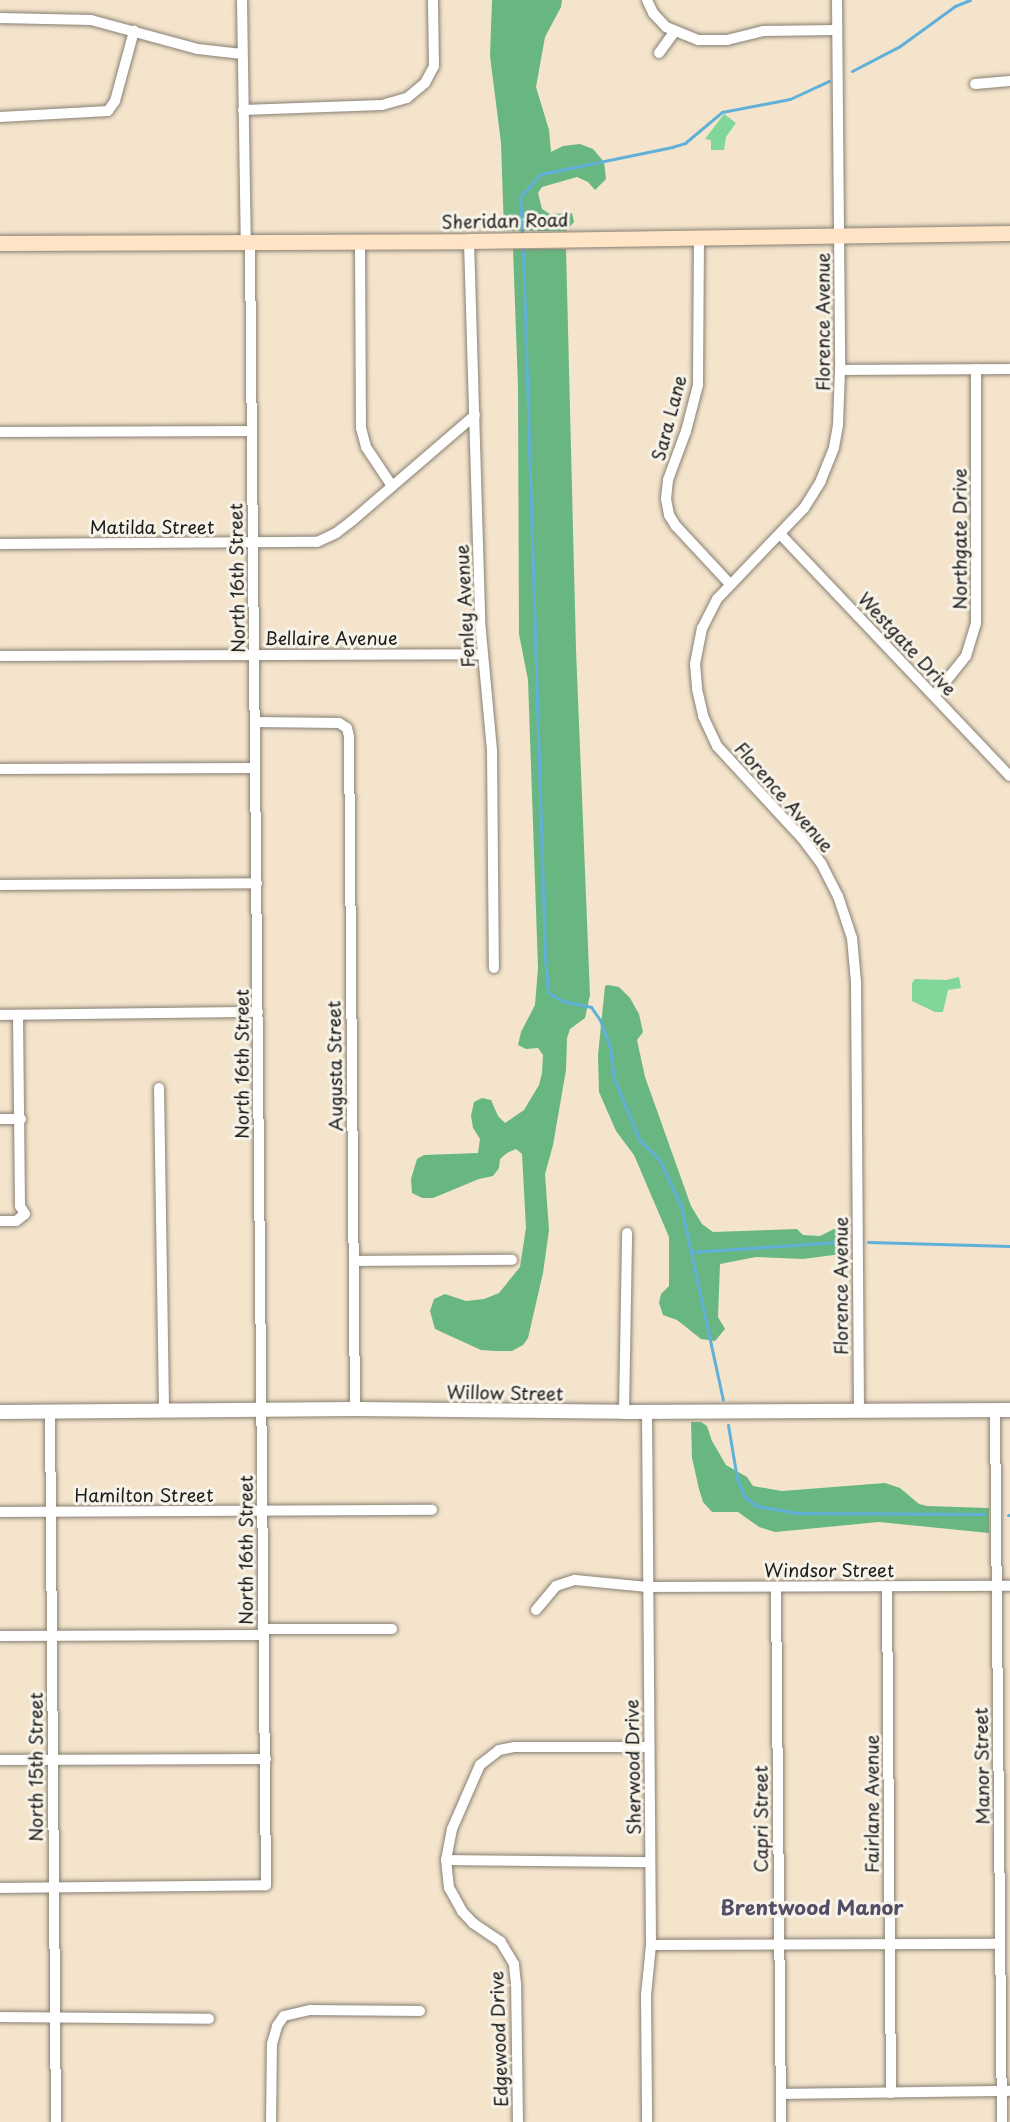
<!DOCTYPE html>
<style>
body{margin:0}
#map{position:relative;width:1010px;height:2122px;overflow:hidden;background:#f4e4cc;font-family:"Playpen Sans",sans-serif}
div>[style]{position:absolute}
.green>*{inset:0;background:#81d69a}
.forest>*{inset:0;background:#68b782}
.stream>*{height:3px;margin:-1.5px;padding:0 1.5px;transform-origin:1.5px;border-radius:1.5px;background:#60b0da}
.roads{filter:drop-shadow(0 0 2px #888074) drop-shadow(0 0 2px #888074)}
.minor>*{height:10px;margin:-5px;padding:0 5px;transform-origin:5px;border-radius:5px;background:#fff}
.tertiary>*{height:14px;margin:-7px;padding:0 7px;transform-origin:7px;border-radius:7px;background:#fff}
.secondary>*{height:15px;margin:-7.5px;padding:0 7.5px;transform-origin:7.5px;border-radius:7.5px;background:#ffe4c6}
span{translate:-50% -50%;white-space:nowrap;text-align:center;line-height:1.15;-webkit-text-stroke:6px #f7f3e8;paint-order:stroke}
.street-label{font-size:18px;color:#1c1c1c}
.neighbourhood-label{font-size:20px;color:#524e67;font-weight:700}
</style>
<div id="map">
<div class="green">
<div style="clip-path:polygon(724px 114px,736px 123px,726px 137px,724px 150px,711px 150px,711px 140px,705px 139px)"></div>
<div style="clip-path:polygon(959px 977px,961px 988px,948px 990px,943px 1012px,935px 1012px,912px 1001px,912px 983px,915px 979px,946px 980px)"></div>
</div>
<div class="forest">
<div style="clip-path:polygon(492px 0,562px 0,561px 7px,545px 37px,536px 87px,549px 130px,551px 152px,563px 146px,580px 144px,593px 149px,604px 162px,606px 179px,595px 190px,588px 182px,577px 177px,542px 187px,538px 193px,542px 209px,550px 214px,572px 213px,574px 222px,566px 231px,504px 231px,501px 143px,490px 56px)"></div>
<div style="clip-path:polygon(513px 249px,566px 249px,576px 649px,590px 995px,585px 1018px,570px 1029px,567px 1038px,566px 1070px,553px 1145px,545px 1174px,549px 1230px,543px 1273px,528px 1338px,523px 1345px,512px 1351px,495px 1351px,481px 1350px,435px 1329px,430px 1311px,434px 1299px,445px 1294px,466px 1301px,484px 1299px,499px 1293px,520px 1267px,526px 1228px,522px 1154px,516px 1149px,507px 1153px,500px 1159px,499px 1168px,493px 1176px,479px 1179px,433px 1198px,422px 1198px,412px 1193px,411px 1179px,417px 1159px,424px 1155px,478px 1153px,480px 1139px,473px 1128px,471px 1116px,474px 1102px,482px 1098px,491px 1100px,498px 1116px,505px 1123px,524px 1110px,539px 1085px,542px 1073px,543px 1055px,538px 1048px,526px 1049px,518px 1045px,521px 1032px,535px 1005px,538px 968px,528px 680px,519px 634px,518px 387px)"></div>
<div style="clip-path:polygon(608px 985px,619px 987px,630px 998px,639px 1014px,643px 1032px,637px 1040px,645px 1077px,691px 1206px,702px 1224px,713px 1232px,797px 1229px,803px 1235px,820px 1236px,836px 1228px,848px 1226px,848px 1252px,841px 1254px,803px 1259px,756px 1257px,720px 1264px,718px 1317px,725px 1329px,715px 1341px,701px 1339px,677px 1320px,663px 1315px,659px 1303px,661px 1294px,669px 1286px,669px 1237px,634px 1155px,616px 1131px,599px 1092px,598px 1055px,605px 986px)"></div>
<div style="clip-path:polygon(691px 1422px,701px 1422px,707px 1426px,712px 1441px,726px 1465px,747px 1477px,753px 1486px,782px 1491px,885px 1483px,900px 1488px,919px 1504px,927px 1506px,989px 1508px,989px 1533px,879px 1522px,775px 1532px,759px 1527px,738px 1512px,712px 1512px,703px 1502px,699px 1489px,692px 1458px)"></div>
</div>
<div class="stream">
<div style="left:852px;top:71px;width:54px;rotate:-27.5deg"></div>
<div style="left:900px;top:46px;width:68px;rotate:-36deg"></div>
<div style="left:955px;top:6px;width:16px;rotate:-22deg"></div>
<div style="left:522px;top:232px;width:35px;rotate:-93deg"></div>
<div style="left:520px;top:197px;width:31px;rotate:-48deg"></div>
<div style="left:541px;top:174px;width:134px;rotate:-11.6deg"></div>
<div style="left:672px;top:147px;width:14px;rotate:-17deg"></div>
<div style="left:685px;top:143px;width:48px;rotate:-40deg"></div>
<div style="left:722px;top:112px;width:69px;rotate:-10.8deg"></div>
<div style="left:790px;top:99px;width:43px;rotate:-24.8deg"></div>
<div style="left:523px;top:249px;width:708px;rotate:88.22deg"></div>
<div style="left:545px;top:957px;width:36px;rotate:85deg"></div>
<div style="left:548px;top:993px;width:17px;rotate:28deg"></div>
<div style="left:563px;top:1001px;width:29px;rotate:12deg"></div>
<div style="left:591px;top:1007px;width:16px;rotate:55deg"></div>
<div style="left:600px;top:1020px;width:29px;rotate:70deg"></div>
<div style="left:610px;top:1047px;width:31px;rotate:83deg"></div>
<div style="left:614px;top:1078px;width:66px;rotate:67.7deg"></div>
<div style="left:639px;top:1139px;width:30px;rotate:46deg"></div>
<div style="left:660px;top:1161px;width:50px;rotate:65deg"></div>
<div style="left:681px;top:1206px;width:198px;rotate:77.8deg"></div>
<div style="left:868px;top:1242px;width:142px;rotate:1.6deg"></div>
<div style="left:691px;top:1252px;width:147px;rotate:-3.9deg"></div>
<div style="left:728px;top:1425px;width:55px;rotate:80.5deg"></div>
<div style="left:737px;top:1479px;width:20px;rotate:66deg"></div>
<div style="left:745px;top:1497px;width:15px;rotate:37deg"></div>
<div style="left:757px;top:1506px;width:40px;rotate:10deg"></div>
<div style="left:796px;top:1513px;width:188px;rotate:0.3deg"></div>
<div style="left:1008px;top:1515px;width:2px"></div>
</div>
<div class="roads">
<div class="minor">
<div style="left:242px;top:0;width:243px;rotate:89.1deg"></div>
<div style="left:647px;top:0;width:14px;rotate:65deg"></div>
<div style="left:653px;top:13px;width:19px;rotate:47deg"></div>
<div style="left:666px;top:27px;width:35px;rotate:22deg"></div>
<div style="left:698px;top:40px;width:29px"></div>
<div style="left:727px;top:40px;width:37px;rotate:-14deg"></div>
<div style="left:763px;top:31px;width:74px;rotate:-0.8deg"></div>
<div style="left:837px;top:0;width:370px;rotate:89.5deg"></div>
<div style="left:840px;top:370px;width:55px;rotate:92.1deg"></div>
<div style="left:838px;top:425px;width:23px;rotate:100deg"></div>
<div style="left:834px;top:448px;width:35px;rotate:112deg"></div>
<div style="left:821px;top:481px;width:32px;rotate:122deg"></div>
<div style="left:804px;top:508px;width:126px;rotate:133.7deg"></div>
<div style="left:717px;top:599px;width:33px;rotate:117deg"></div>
<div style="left:702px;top:628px;width:37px;rotate:101deg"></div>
<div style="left:695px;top:664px;width:25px;rotate:85deg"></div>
<div style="left:697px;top:689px;width:28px;rotate:77deg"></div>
<div style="left:703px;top:716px;width:33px;rotate:65deg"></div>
<div style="left:717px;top:746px;width:125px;rotate:47.3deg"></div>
<div style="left:802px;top:838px;width:31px;rotate:53deg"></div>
<div style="left:821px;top:863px;width:37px;rotate:63deg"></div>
<div style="left:838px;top:896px;width:44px;rotate:71.6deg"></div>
<div style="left:852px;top:938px;width:44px;rotate:84.8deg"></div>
<div style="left:856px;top:982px;width:428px;rotate:89.6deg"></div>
<div style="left:0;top:18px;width:91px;rotate:1.3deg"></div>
<div style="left:91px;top:20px;width:111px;rotate:15.2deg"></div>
<div style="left:198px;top:49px;width:44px;rotate:6.5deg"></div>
<div style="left:659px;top:53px;width:26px;rotate:-54deg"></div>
<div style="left:975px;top:84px;width:35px;rotate:-5deg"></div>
<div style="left:243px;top:110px;width:139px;rotate:-2.1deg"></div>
<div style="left:382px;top:105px;width:26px;rotate:-16deg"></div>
<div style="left:407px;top:98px;width:23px;rotate:-40deg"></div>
<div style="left:425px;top:83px;width:19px;rotate:-62deg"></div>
<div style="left:434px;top:66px;width:66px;rotate:-90.9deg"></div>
<div style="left:0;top:117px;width:108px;rotate:-3.2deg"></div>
<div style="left:108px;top:111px;width:12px;rotate:-55deg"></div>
<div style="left:115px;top:101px;width:73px;rotate:-74.8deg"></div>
<div style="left:699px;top:237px;width:148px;rotate:90.4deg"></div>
<div style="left:698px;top:385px;width:48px;rotate:104.6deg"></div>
<div style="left:686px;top:431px;width:52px;rotate:110.2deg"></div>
<div style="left:668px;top:480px;width:19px;rotate:96deg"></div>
<div style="left:666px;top:499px;width:16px;rotate:79deg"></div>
<div style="left:669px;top:515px;width:13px;rotate:58deg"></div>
<div style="left:676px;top:526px;width:78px;rotate:47.1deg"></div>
<div style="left:469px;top:241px;width:380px;rotate:88.3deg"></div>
<div style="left:480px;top:621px;width:131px;rotate:84.7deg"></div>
<div style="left:492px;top:751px;width:217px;rotate:89.5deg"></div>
<div style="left:360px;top:242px;width:186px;rotate:89.7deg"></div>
<div style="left:361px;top:428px;width:20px;rotate:75deg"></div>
<div style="left:366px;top:447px;width:47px;rotate:56.3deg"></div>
<div style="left:840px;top:370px;width:170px;rotate:-0.3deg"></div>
<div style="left:0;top:432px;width:252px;rotate:-0.2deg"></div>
<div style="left:781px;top:535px;width:332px;rotate:46.5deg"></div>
<div style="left:0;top:544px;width:317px;rotate:-0.4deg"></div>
<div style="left:317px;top:542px;width:21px;rotate:-25deg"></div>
<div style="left:336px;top:533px;width:21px;rotate:-37deg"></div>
<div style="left:353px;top:520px;width:161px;rotate:-40.7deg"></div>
<div style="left:0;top:656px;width:482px;rotate:-0.2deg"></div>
<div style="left:934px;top:696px;width:51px;rotate:-51.3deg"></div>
<div style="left:966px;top:656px;width:34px;rotate:-73deg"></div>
<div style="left:976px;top:623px;width:254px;rotate:-90deg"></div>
<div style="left:255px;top:722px;width:84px;rotate:0.7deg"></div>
<div style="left:339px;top:723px;width:9px;rotate:32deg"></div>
<div style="left:347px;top:728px;width:9px;rotate:77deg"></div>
<div style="left:349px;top:737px;width:672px;rotate:89.49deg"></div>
<div style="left:0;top:769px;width:255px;rotate:-0.2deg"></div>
<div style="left:0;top:885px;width:257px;rotate:-0.4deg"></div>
<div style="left:0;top:1015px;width:258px;rotate:-0.7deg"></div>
<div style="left:159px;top:1088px;width:322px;rotate:89.1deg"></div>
<div style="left:0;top:1119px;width:21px"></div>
<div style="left:0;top:1221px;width:16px"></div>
<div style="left:16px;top:1221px;width:11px;rotate:-38deg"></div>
<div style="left:25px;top:1214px;width:9px;rotate:-122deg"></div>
<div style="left:20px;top:1206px;width:191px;rotate:-90.6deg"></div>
<div style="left:354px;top:1261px;width:158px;rotate:-0.4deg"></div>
<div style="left:50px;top:1411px;width:711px;rotate:89.52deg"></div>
<div style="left:995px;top:1411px;width:711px;rotate:89.44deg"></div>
<div style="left:624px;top:1412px;width:179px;rotate:-89deg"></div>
<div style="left:647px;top:1412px;width:533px;rotate:89.57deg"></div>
<div style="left:651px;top:1945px;width:50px;rotate:95.7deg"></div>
<div style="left:646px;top:1995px;width:127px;rotate:89.5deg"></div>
<div style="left:0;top:1512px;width:432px;rotate:-0.3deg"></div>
<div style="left:776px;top:1587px;width:535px;rotate:89.46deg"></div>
<div style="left:887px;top:1587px;width:506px;rotate:89.55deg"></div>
<div style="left:536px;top:1610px;width:31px;rotate:-50deg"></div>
<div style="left:556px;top:1586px;width:20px;rotate:-18deg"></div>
<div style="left:575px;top:1580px;width:73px;rotate:5.5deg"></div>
<div style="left:648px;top:1587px;width:362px;rotate:-0.2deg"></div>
<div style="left:263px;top:1629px;width:129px"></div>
<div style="left:0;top:1636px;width:263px;rotate:-0.2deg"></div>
<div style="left:0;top:1760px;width:266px;rotate:-0.2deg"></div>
<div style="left:446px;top:1860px;width:204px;rotate:0.6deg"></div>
<div style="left:0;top:1888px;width:266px;rotate:-0.6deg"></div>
<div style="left:266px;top:1885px;width:1642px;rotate:-90.56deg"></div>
<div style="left:651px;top:1945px;width:349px;rotate:-0.2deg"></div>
<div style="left:0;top:2017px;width:209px;rotate:0.5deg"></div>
<div style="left:782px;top:2094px;width:228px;rotate:-0.8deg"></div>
<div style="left:271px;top:2122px;width:78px;rotate:-89.3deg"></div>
<div style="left:272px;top:2044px;width:19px;rotate:-74deg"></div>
<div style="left:277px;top:2026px;width:12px;rotate:-55deg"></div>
<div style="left:284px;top:2016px;width:28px;rotate:-13deg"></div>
<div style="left:311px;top:2010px;width:109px;rotate:0.5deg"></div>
<div style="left:518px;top:2122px;width:138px;rotate:-90.8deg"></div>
<div style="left:516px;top:1984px;width:20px;rotate:-96deg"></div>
<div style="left:514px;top:1964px;width:26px;rotate:-121deg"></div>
<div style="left:501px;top:1942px;width:34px;rotate:-146deg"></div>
<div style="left:473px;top:1923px;width:16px;rotate:-133deg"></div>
<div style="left:462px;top:1911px;width:26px;rotate:-119deg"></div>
<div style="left:449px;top:1888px;width:28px;rotate:-96deg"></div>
<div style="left:446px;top:1860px;width:32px;rotate:-79deg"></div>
<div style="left:452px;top:1829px;width:70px;rotate:-66.4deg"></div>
<div style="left:480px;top:1765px;width:24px;rotate:-38deg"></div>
<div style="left:499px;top:1750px;width:15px;rotate:-11deg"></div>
<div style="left:514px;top:1747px;width:135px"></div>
</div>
<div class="tertiary">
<div style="left:0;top:1412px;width:355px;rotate:-0.5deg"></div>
<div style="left:355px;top:1409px;width:269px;rotate:0.6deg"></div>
<div style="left:624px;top:1412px;width:386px;rotate:-0.3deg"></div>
</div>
<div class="secondary">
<div style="left:0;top:243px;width:469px;rotate:-0.2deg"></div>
<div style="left:469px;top:241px;width:541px;rotate:-0.85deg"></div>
</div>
</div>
<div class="street-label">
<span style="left:505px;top:221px;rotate:-1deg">Sheridan Road</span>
<span style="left:823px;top:322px;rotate:-90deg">Florence Avenue</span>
<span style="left:669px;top:418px;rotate:-75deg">Sara Lane</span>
<span style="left:152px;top:527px">Matilda Street</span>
<span style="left:960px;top:539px;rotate:-90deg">Northgate Drive</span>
<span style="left:237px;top:578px;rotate:-91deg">North 16th Street</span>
<span style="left:465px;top:606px;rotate:-93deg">Fenley Avenue</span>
<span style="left:331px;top:638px">Bellaire Avenue</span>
<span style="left:907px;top:644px;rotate:47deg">Westgate Drive</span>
<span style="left:784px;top:797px;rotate:49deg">Florence Avenue</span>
<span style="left:242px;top:1064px;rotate:-90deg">North 16th Street</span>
<span style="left:335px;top:1066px;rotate:-91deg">Augusta Street</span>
<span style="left:841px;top:1286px;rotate:-90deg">Florence Avenue</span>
<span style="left:505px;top:1393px;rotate:1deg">Willow Street</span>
<span style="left:144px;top:1495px">Hamilton Street</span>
<span style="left:246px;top:1550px;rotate:-90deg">North 16th Street</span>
<span style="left:829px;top:1570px">Windsor Street</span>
<span style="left:982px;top:1766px;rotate:-91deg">Manor Street</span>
<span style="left:36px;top:1767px;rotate:-90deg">North 15th Street</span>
<span style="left:633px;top:1767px;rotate:-91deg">Sherwood Drive</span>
<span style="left:872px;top:1804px;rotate:-90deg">Fairlane Avenue</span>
<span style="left:761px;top:1819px;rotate:-90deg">Capri Street</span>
<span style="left:499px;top:2039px;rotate:-92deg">Edgewood Drive</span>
</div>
<div class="neighbourhood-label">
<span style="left:812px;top:1907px">Brentwood Manor</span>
</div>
</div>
